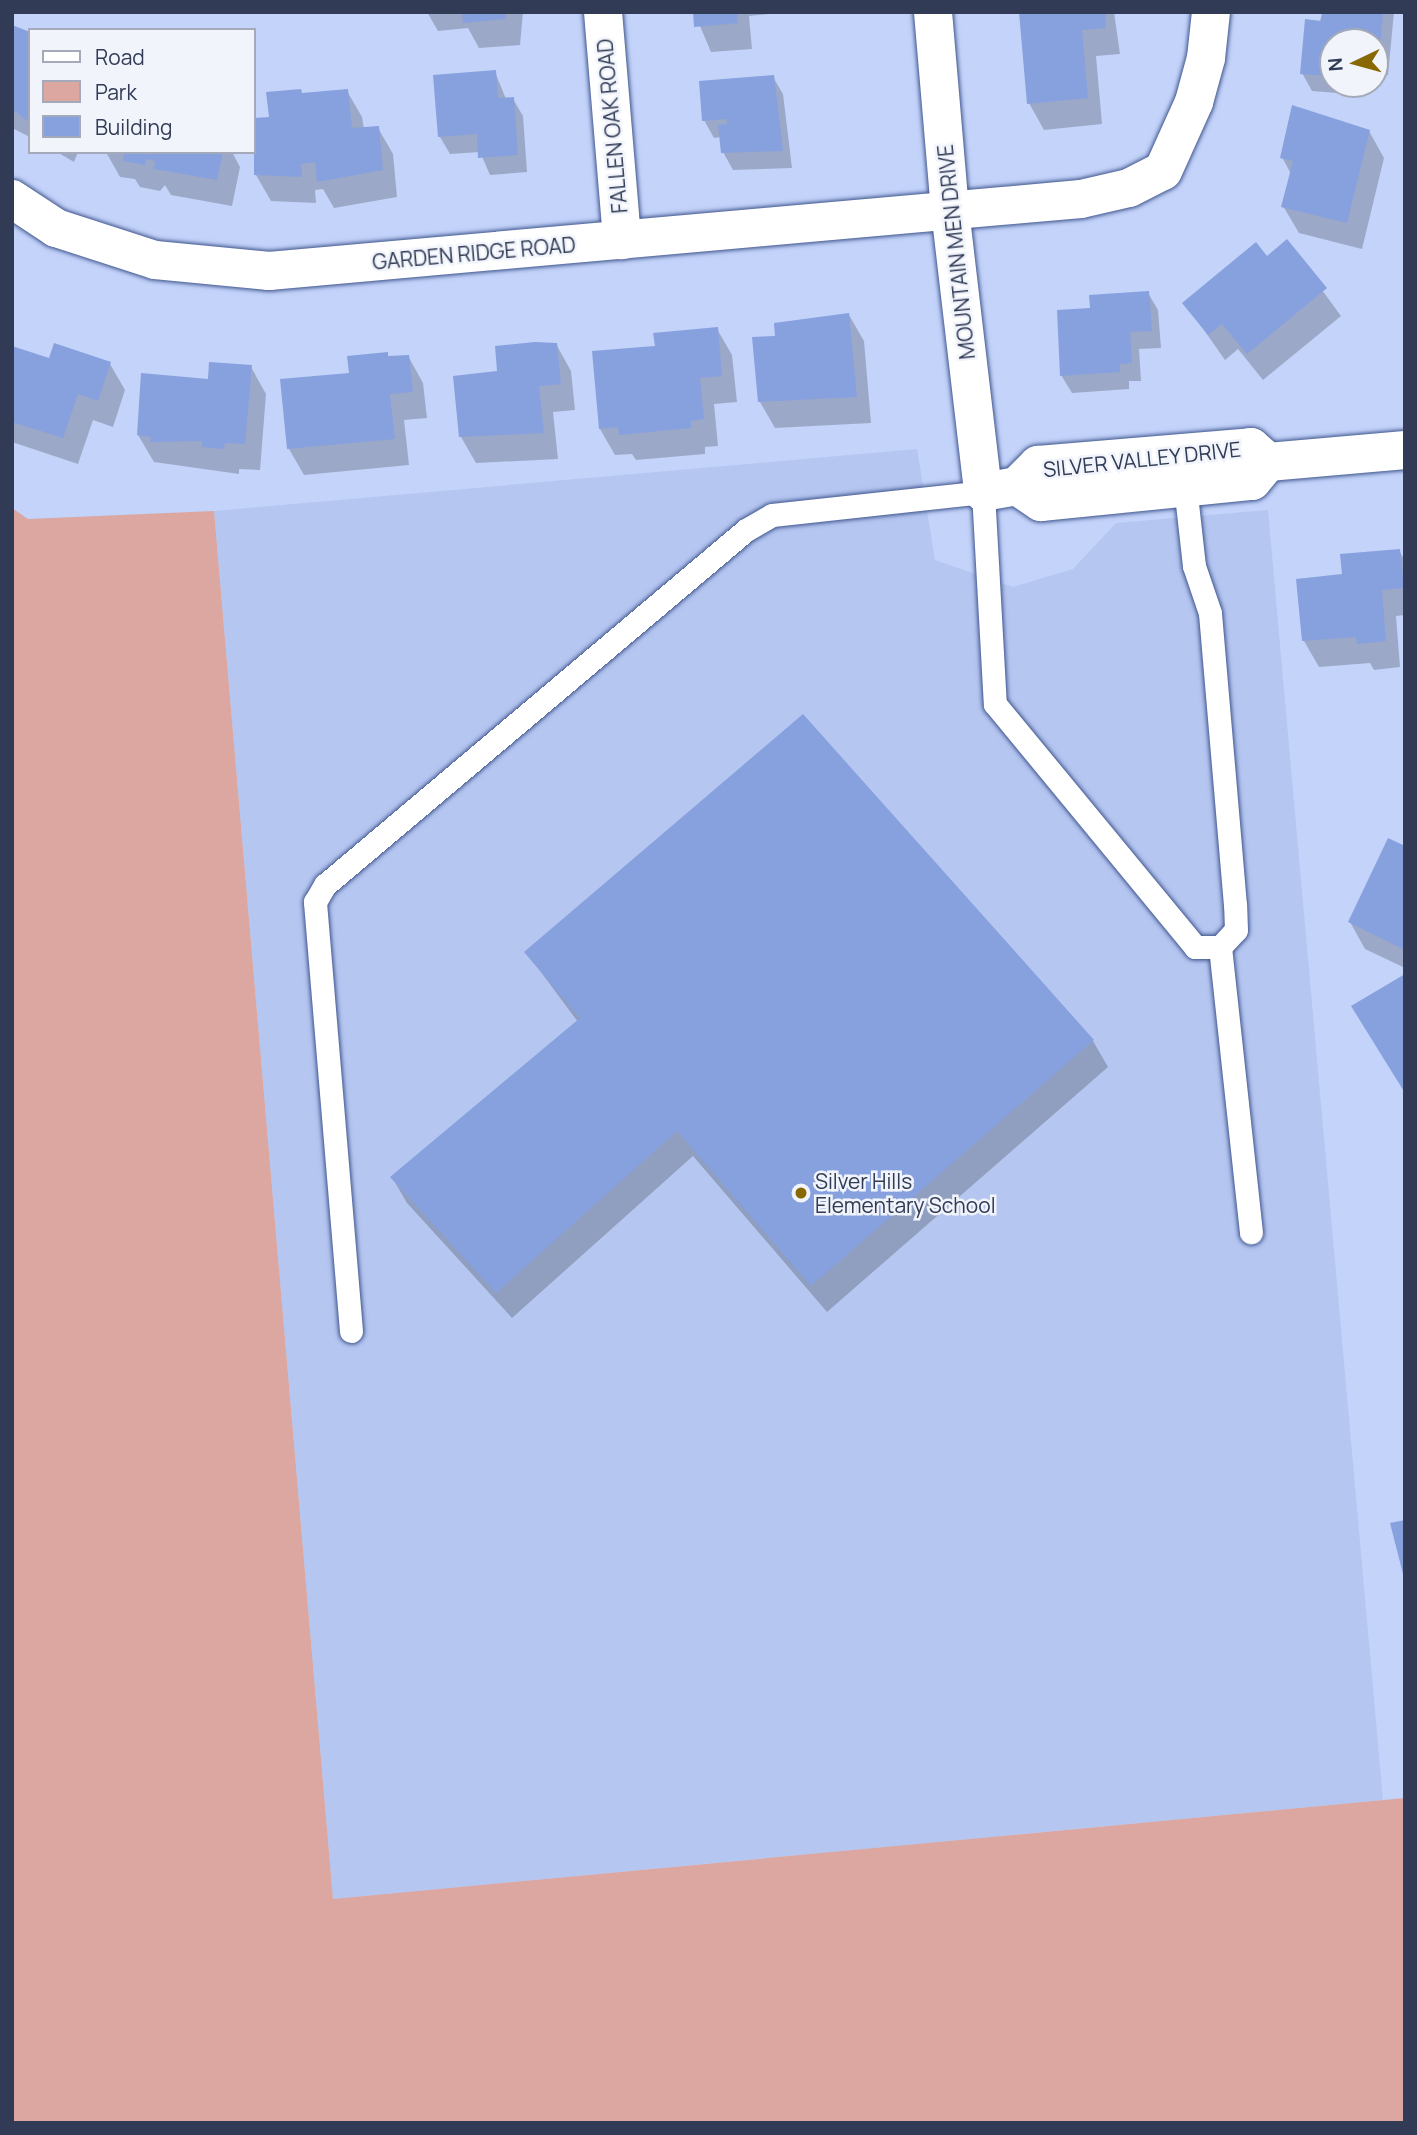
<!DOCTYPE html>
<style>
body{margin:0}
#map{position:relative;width:1417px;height:2135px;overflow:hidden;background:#c3d3fa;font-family:Manrope,sans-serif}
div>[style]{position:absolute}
.built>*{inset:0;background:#b5c6f1}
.green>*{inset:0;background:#dba7a0}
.shadow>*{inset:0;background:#0003}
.building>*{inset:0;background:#87a0de}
.roads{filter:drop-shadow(0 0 2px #40568e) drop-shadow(0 0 2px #40568e)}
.lane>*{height:23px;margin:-11.5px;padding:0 11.5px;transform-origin:11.5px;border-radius:11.5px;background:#fff}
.street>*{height:38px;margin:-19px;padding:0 19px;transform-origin:19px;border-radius:19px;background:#fff}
.dots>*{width:19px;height:19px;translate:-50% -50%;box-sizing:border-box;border:4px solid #f1f4fb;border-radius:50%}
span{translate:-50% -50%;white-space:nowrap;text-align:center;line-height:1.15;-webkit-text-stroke:5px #f1f4fb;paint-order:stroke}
.street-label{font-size:21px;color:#313b55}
.poi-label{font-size:21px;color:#313b55}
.left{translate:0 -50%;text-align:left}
.frame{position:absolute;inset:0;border:14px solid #313b55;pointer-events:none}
.legend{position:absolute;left:28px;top:28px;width:228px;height:126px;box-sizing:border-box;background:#f1f4fb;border:2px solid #a4aab9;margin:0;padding:9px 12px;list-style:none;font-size:21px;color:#313b55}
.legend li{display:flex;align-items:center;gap:14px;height:35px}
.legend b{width:35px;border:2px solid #a4aab9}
.north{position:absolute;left:1319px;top:28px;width:70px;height:70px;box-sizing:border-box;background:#f1f4fb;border:2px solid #a4aab9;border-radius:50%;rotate:265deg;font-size:19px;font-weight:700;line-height:28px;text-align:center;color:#313b55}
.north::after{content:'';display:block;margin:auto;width:24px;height:32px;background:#886803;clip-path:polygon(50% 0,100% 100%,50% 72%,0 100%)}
</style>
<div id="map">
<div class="built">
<div style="clip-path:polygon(917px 449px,935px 560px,1013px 587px,1073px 569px,1116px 523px,1268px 510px,1383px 1800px,333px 1899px,214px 511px)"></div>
</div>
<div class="green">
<div style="clip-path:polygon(12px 508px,28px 519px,214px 511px,333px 1899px,1405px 1798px,1405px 2123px,12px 2123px)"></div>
</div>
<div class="shadow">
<div style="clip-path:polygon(427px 12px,523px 12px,520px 45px,479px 48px,468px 28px,438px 31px)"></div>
<div style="clip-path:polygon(694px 12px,787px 12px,749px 16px,752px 49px,711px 52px)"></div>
<div style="clip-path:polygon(1021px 12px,1114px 12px,1120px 54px,1096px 56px,1102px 124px,1044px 130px,1029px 103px)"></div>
<div style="clip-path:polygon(1323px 12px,1394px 12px,1388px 75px,1375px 73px,1375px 42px,1333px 42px,1333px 84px,1351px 84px,1350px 94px,1312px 91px,1302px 73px)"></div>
<div style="clip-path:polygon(12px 27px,30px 34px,30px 137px,12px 128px)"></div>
<div style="clip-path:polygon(495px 72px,506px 99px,513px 99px,523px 116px,527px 172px,490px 175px,480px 152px,450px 154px,440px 137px)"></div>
<div style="clip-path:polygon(773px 77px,783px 94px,792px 168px,733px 170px,723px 152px,721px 137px,714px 138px,704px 120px)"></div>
<div style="clip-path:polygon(347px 91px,362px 117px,364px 129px,378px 128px,393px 154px,397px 197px,334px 208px,323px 189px,315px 190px,316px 203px,271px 201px,256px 175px,254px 120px,271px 119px)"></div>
<div style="clip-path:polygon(1369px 131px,1384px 158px,1362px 249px,1299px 233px,1283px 206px,1291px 174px,1282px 157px)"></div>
<div style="clip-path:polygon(57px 152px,78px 152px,74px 162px)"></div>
<div style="clip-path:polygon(106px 152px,232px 152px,240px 167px,232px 206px,171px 195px,165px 185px,160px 191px,140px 187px,135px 179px,120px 177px)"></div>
<div style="clip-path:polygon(1287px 242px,1341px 316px,1263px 380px,1238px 349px,1225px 360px,1185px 303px,1267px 258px)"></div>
<div style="clip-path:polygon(1148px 293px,1158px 310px,1161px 348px,1139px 349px,1141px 381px,1129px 381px,1129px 389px,1072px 393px,1061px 375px,1091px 310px)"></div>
<div style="clip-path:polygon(849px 315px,864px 341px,871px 423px,775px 428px,760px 402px)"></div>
<div style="clip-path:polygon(717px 329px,732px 355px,737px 402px,714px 404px,718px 446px,705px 447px,705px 454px,636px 460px,632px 454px,615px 455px,600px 429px,656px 347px)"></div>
<div style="clip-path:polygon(556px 344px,571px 371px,575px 410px,553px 412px,558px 459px,476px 463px,461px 437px,499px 372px)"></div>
<div style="clip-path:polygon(12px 347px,50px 360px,110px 364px,125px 390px,113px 427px,93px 420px,78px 464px,12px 442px)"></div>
<div style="clip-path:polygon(408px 356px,423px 383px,427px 418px,404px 420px,409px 465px,304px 475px,289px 449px,350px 374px)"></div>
<div style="clip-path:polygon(251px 367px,266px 394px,260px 470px,239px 469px,239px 474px,154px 462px,138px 435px,210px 381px)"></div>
<div style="clip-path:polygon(1399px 550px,1405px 561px,1405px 615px,1396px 616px,1400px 667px,1374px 670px,1370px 663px,1319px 667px,1304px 641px,1344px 576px)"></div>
<div style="clip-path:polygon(1405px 848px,1405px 968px,1365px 949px,1350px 922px)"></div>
<div style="clip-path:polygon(526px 952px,1093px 1041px,1108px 1067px,827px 1312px,693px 1156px,512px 1318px,407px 1203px,392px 1177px,578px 1022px)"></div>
</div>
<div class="building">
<div style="clip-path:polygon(462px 12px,506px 12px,506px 19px,463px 23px)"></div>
<div style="clip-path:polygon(693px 12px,737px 12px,738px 23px,694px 27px)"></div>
<div style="clip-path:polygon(1019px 12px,1105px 12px,1106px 28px,1082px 30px,1088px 98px,1027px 104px)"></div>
<div style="clip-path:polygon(1322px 12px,1383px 12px,1379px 58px,1375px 57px,1375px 42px,1333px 42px,1333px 76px,1300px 74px,1305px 19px,1321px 21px)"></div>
<div style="clip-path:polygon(12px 25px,30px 32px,30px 123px,12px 109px)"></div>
<div style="clip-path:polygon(496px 70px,498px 98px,514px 97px,518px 155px,478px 158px,477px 134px,438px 137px,433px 75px)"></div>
<div style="clip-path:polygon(774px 75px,783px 151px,721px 153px,718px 125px,727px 124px,727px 119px,702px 121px,699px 81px)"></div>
<div style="clip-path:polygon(301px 89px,302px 93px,348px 89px,352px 128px,379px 126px,383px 170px,317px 182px,315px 162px,301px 164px,302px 177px,254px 175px,254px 118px,269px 117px,266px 92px)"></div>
<div style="clip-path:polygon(1292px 105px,1370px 130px,1347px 223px,1281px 207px,1293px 161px,1280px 158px)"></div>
<div style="clip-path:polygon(124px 152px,223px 152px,217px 180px,154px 169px,155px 161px,146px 159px,145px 165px,123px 161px)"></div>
<div style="clip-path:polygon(1287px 239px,1327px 288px,1247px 354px,1222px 324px,1208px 335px,1182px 303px,1256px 242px,1267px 256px)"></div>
<div style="clip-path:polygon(1149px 291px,1152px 331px,1130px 332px,1132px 363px,1120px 364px,1120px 372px,1060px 376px,1057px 310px,1090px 308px,1089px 295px)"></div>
<div style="clip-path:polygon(849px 313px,857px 397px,758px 402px,752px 337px,775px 336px,774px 323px)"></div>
<div style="clip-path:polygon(718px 327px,722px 376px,700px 378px,704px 419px,691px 421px,691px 428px,619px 435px,618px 427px,599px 429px,592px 351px,655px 346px,653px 333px)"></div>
<div style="clip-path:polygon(535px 342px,557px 343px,561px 384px,539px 386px,544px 433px,459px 437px,453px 376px,497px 371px,495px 346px)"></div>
<div style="clip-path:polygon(54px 343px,111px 362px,98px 401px,78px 394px,63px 438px,12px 422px,12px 346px,49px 358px)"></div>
<div style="clip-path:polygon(388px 352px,388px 356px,409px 355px,413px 392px,390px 394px,395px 439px,287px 449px,280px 379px,349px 373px,347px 356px)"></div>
<div style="clip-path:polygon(209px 362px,252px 365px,245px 444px,225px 443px,224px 449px,202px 447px,202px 441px,150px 442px,151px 437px,137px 435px,141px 373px,208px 379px)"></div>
<div style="clip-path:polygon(1400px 549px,1404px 588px,1382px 590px,1386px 641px,1357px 644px,1356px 637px,1302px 641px,1296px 579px,1342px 574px,1340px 554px)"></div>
<div style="clip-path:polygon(803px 714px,1094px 1040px,811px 1286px,677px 1131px,496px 1293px,390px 1177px,580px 1018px,524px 952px)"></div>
<div style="clip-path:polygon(1388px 838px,1405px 846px,1405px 950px,1348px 922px)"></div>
<div style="clip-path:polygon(1405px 974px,1405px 1093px,1351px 1006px)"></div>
<div style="clip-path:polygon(1405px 1520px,1405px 1578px,1404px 1578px,1390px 1523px)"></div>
</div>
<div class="roads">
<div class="lane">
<div style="left:1220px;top:947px;width:287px;rotate:83.8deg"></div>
<div style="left:351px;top:1331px;width:431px;rotate:-94.8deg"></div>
<div style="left:315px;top:902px;width:20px;rotate:-60deg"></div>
<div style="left:325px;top:885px;width:551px;rotate:-40.14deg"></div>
<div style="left:746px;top:530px;width:30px;rotate:-30deg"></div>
<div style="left:772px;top:515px;width:212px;rotate:-6.2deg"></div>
<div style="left:983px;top:492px;width:212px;rotate:86.8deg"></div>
<div style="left:995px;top:704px;width:315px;rotate:50.5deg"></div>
<div style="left:1195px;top:947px;width:25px"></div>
<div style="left:1220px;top:947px;width:23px;rotate:-47deg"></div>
<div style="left:1236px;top:930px;width:25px;rotate:-92deg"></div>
<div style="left:1235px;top:905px;width:293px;rotate:-94.9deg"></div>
<div style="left:1210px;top:613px;width:50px;rotate:-108.8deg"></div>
<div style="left:1194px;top:566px;width:81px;rotate:-96.4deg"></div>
</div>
<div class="street">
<div style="left:603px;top:12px;width:229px;rotate:85.2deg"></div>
<div style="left:933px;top:12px;width:199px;rotate:85.1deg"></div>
<div style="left:950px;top:210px;width:284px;rotate:83.3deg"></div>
<div style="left:983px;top:492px;width:35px;rotate:-10deg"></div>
<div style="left:1017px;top:486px;width:30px;rotate:-45deg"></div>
<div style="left:1038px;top:465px;width:214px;rotate:-4.8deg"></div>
<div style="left:1251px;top:447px;width:23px;rotate:41deg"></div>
<div style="left:12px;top:199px;width:53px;rotate:33.4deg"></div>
<div style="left:56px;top:228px;width:104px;rotate:17.9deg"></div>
<div style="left:155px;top:260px;width:115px;rotate:5.5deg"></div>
<div style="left:269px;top:271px;width:815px;rotate:-5.07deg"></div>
<div style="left:1081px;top:199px;width:49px;rotate:-12.9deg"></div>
<div style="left:1129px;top:188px;width:38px;rotate:-27deg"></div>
<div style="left:1163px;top:171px;width:76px;rotate:-65.8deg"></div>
<div style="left:1194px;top:102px;width:46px;rotate:-74.7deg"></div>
<div style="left:1206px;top:58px;width:46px;rotate:-83.8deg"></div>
<div style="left:1017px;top:486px;width:29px;rotate:34deg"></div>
<div style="left:1041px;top:502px;width:212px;rotate:-5.7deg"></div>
<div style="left:1252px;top:481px;width:25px;rotate:-50deg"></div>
<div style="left:1268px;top:462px;width:138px;rotate:-5deg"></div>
</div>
</div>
<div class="dots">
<div style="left:801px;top:1193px;background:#886803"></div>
</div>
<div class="street-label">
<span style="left:612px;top:126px;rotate:-95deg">FALLEN OAK ROAD</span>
<span style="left:956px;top:252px;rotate:-96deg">MOUNTAIN MEN DRIVE</span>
<span style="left:474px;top:253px;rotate:-5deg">GARDEN RIDGE ROAD</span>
<span style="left:1142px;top:459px;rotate:-6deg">SILVER VALLEY DRIVE</span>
</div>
<div class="poi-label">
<span class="left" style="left:815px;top:1193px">Silver Hills<br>Elementary School</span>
</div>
<div class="frame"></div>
<ul class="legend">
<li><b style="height:9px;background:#fff"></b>Road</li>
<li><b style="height:19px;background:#dba7a0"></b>Park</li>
<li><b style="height:19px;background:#87a0de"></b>Building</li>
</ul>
<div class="north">N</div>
</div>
